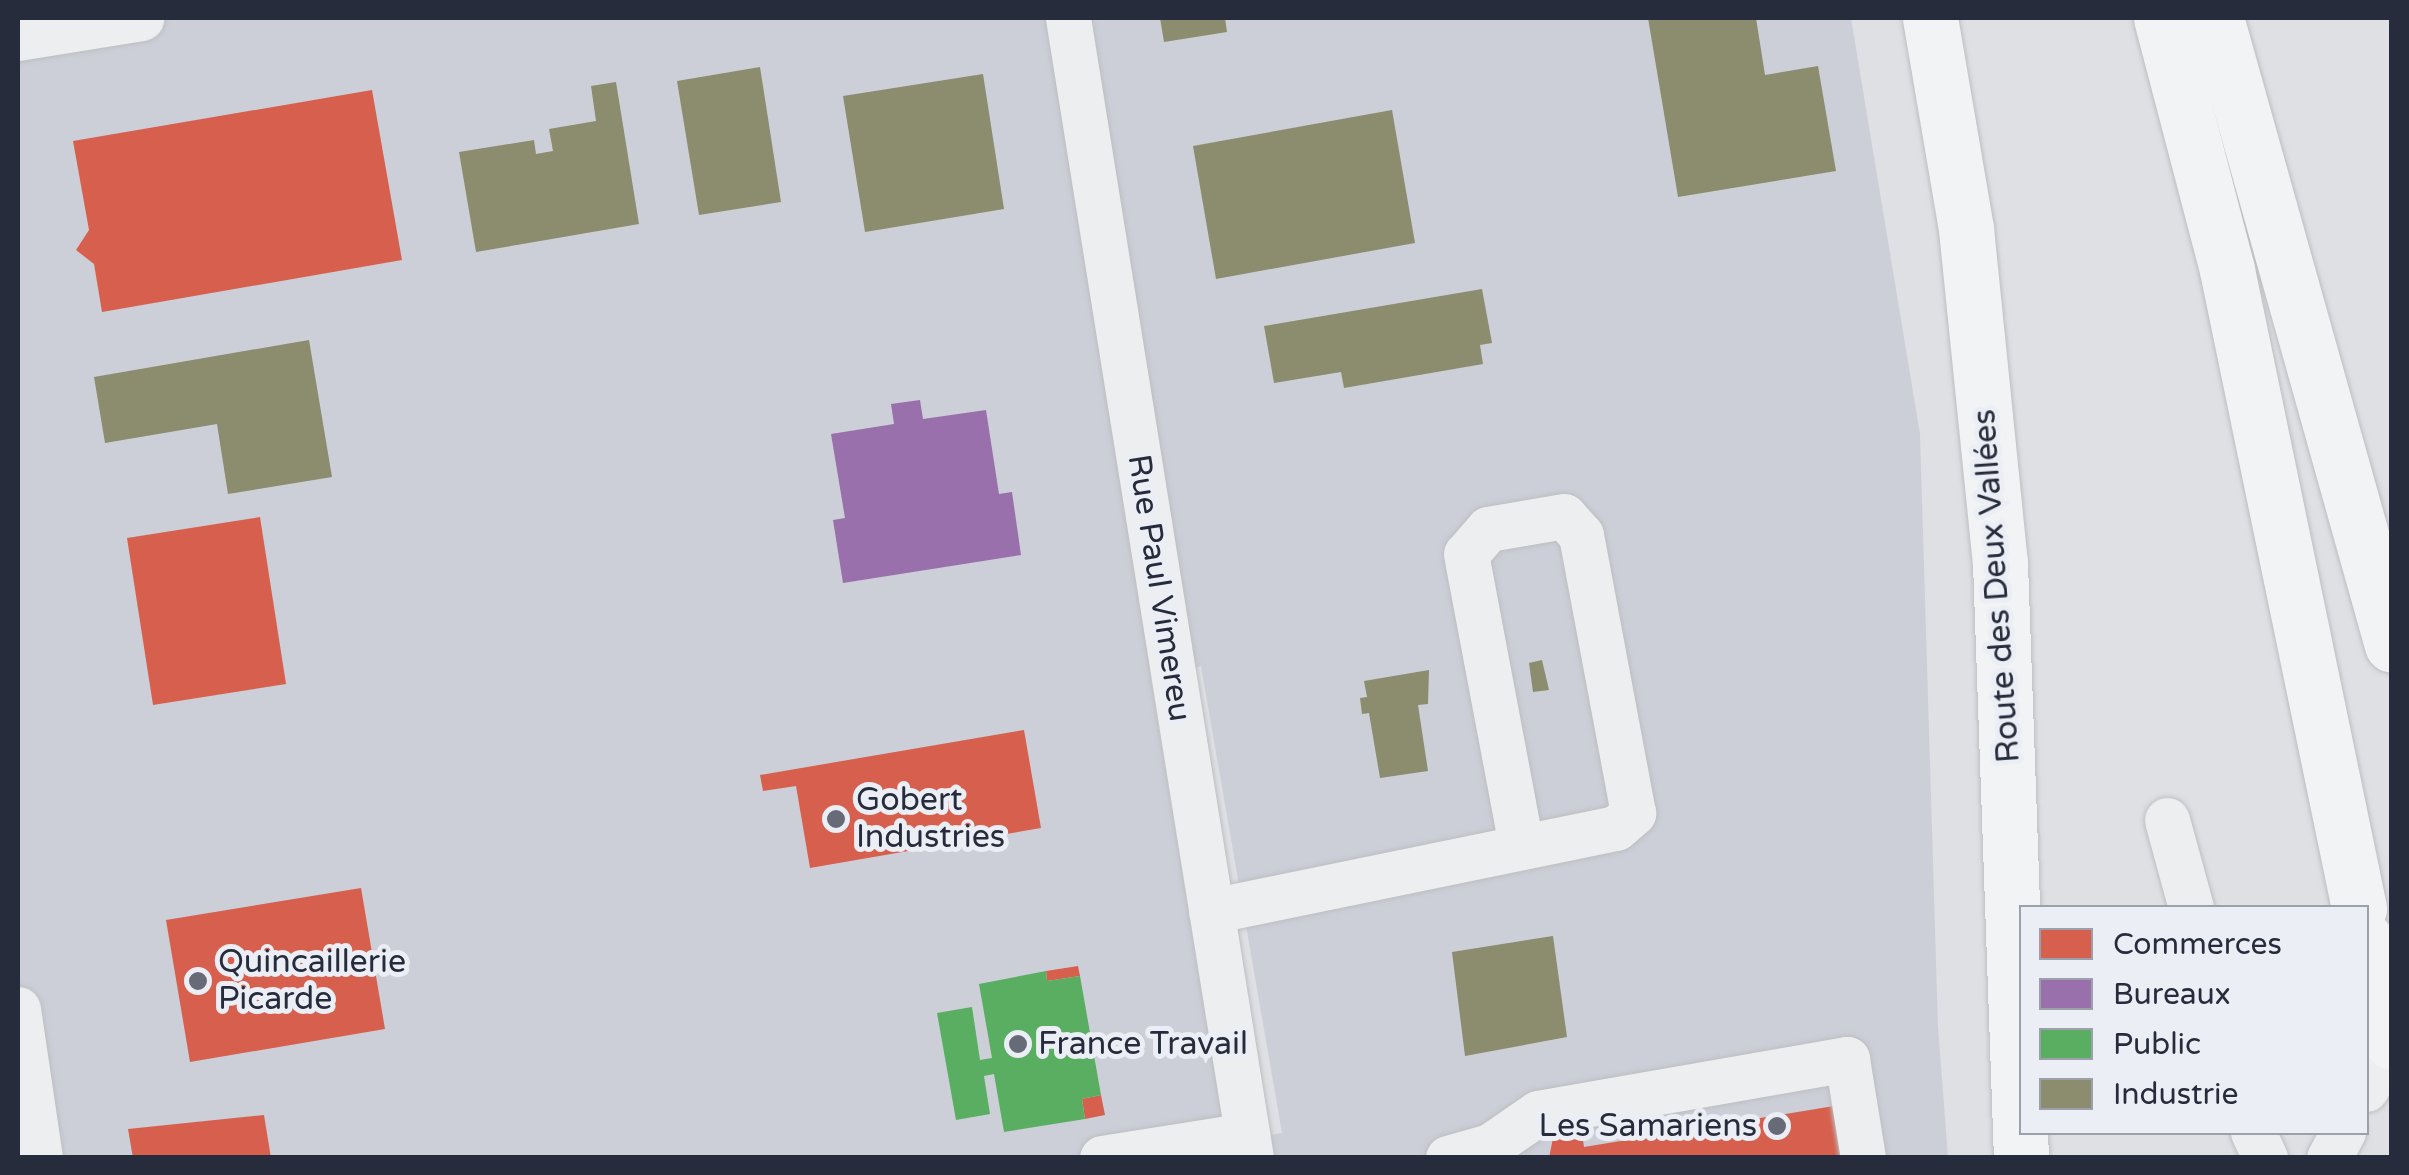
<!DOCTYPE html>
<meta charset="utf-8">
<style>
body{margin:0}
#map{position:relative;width:2409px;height:1175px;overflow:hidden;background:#dee0e4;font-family:"Varela Round",sans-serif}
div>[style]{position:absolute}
.built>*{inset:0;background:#cccfd7}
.shops>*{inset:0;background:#d6604d}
.offices>*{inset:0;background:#9970ab}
.public>*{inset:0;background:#5aae61}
.industry>*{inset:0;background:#8c8c6e}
.roads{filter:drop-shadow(0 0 2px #bdbec2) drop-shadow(0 0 2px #bdbec2)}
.minor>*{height:45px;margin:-22.5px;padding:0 22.5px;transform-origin:22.5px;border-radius:22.5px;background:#edeef0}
.major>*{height:55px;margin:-27.5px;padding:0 27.5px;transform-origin:27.5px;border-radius:27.5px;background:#f2f3f4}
.highway>*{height:55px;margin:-27.5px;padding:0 27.5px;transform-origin:27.5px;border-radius:27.5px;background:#f2f3f4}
.dots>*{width:28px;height:28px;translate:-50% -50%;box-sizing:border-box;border:5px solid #ebeef4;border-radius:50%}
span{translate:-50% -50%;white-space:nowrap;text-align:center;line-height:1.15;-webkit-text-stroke:10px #ebeef4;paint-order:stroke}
.street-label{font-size:32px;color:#262c3c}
.poi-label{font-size:32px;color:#262c3c}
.left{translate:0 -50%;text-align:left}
.right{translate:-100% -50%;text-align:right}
.frame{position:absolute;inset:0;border:20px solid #262c3c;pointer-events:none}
.legend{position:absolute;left:2019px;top:905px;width:350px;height:230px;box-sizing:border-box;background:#ebeef4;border:2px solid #9ca0aa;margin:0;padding:12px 18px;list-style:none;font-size:30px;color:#262c3c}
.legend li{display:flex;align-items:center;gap:20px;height:50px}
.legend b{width:50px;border:2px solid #9ca0aa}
</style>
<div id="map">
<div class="built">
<div style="clip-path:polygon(evenodd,18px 18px,1851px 18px,1920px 434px,1938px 1027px,1948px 1157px,18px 1157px,18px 18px,1201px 666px,1282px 1133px,1226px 1143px,1151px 680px,1201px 666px)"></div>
</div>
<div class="shops">
<div style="clip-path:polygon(372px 90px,402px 260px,102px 312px,94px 264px,76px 250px,89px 230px,73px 141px)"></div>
<div style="clip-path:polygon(260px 517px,286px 684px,153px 705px,127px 538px)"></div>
<div style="clip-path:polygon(1024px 730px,1041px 828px,810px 868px,796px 786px,763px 791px,760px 775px)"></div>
<div style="clip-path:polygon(361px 888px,385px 1029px,190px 1062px,166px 920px)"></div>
<div style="clip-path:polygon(1078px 966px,1080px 976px,1047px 981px,1046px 971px)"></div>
<div style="clip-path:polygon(1101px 1095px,1105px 1115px,1085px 1119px,1082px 1099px)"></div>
<div style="clip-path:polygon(1840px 1105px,1848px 1158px,1549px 1158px,1553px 1138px,1582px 1133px,1584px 1147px)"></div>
<div style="clip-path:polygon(264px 1115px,271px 1158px,133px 1158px,128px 1129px)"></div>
</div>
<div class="offices">
<div style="clip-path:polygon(920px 400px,923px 419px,986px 410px,999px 494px,1012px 492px,1021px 555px,843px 583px,833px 520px,845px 518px,831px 434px,894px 424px,891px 404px)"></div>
</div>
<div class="public">
<div style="clip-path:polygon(1046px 971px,1047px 981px,1080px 976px,1101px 1095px,1082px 1099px,1085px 1119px,1004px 1132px,994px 1074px,984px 1076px,990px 1114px,956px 1120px,937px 1013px,972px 1007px,980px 1060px,992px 1058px,979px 984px)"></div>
</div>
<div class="industry">
<div style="clip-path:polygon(1160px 18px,1225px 18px,1227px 32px,1164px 42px)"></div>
<div style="clip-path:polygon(1648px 18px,1756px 18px,1765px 75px,1818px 66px,1836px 171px,1678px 197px)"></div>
<div style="clip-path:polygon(760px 67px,781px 202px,699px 215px,677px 81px)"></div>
<div style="clip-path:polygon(983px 74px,1004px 209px,865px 232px,843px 96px)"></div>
<div style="clip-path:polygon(616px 82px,639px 224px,476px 252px,459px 152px,534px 140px,536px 154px,553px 151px,549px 129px,596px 121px,591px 86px)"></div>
<div style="clip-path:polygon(1392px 110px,1415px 243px,1216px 279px,1193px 146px)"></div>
<div style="clip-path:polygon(1482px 289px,1492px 343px,1480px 345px,1483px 364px,1344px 388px,1341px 372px,1274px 383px,1264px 326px)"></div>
<div style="clip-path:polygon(309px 340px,332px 477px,228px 494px,217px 424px,105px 443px,94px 377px)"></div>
<div style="clip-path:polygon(1542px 660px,1549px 690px,1533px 692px,1529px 663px)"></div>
<div style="clip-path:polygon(1429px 670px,1428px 704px,1418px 705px,1428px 771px,1380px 778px,1369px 713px,1362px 714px,1360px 698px,1367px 697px,1364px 681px)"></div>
<div style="clip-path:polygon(1553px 936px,1567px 1037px,1465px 1056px,1452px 952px)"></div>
</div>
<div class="roads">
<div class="minor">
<div style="left:1068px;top:18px;width:1155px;rotate:80.88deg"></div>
<div style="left:18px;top:38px;width:125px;rotate:-9.2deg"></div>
<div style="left:2167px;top:820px;width:91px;rotate:74.7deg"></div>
<div style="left:1211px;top:911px;width:413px;rotate:-11.6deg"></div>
<div style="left:1616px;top:828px;width:23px;rotate:-41deg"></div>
<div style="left:1633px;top:813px;width:283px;rotate:-100.6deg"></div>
<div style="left:1581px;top:535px;width:25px;rotate:-132deg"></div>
<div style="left:1564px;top:516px;width:77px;rotate:170.3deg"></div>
<div style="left:1488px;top:529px;width:33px;rotate:131deg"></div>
<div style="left:1466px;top:554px;width:297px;rotate:79.3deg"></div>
<div style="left:18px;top:1009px;width:151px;rotate:81.6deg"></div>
<div style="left:2366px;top:1089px;width:53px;rotate:-62deg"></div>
<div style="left:2253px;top:1132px;width:29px;rotate:65deg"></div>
<div style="left:1102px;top:1158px;width:147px;rotate:-9deg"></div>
<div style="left:1448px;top:1158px;width:44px;rotate:-15.9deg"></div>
<div style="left:1490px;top:1146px;width:58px;rotate:-34.5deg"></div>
<div style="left:1538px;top:1113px;width:314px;rotate:-9.9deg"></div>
<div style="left:1847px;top:1059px;width:100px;rotate:80.8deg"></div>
<div style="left:2329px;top:1158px;width:30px;rotate:-62deg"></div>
</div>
<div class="major">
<div style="left:1930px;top:18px;width:214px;rotate:80.3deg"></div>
<div style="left:1966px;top:229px;width:336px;rotate:84.2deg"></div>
<div style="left:2000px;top:563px;width:595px;rotate:87.98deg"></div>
</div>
<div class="highway">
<div style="left:2161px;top:18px;width:260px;rotate:75.3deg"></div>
<div style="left:2227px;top:270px;width:652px;rotate:78.31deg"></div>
<div style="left:2216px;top:18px;width:651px;rotate:74.32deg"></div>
<div style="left:2366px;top:940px;width:105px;rotate:75.7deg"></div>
</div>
</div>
<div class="dots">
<div style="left:836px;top:819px;background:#666b77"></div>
<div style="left:198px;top:981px;background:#666b77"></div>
<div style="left:1018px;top:1044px;background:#666b77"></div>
<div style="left:1777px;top:1126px;background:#666b77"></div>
</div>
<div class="street-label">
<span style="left:1997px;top:586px;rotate:-94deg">Route des Deux Vallées</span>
<span style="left:1159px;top:588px;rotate:81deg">Rue Paul Vimereu</span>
</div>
<div class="poi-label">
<span class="left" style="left:856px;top:819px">Gobert<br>Industries</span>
<span class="left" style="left:218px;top:981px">Quincaillerie<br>Picarde</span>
<span class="left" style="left:1038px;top:1044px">France Travail</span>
<span class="right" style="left:1757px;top:1126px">Les Samariens</span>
</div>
<div class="frame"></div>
<ul class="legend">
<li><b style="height:28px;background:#d6604d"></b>Commerces</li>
<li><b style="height:28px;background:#9970ab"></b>Bureaux</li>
<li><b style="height:28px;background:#5aae61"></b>Public</li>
<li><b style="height:28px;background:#8c8c6e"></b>Industrie</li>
</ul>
</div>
